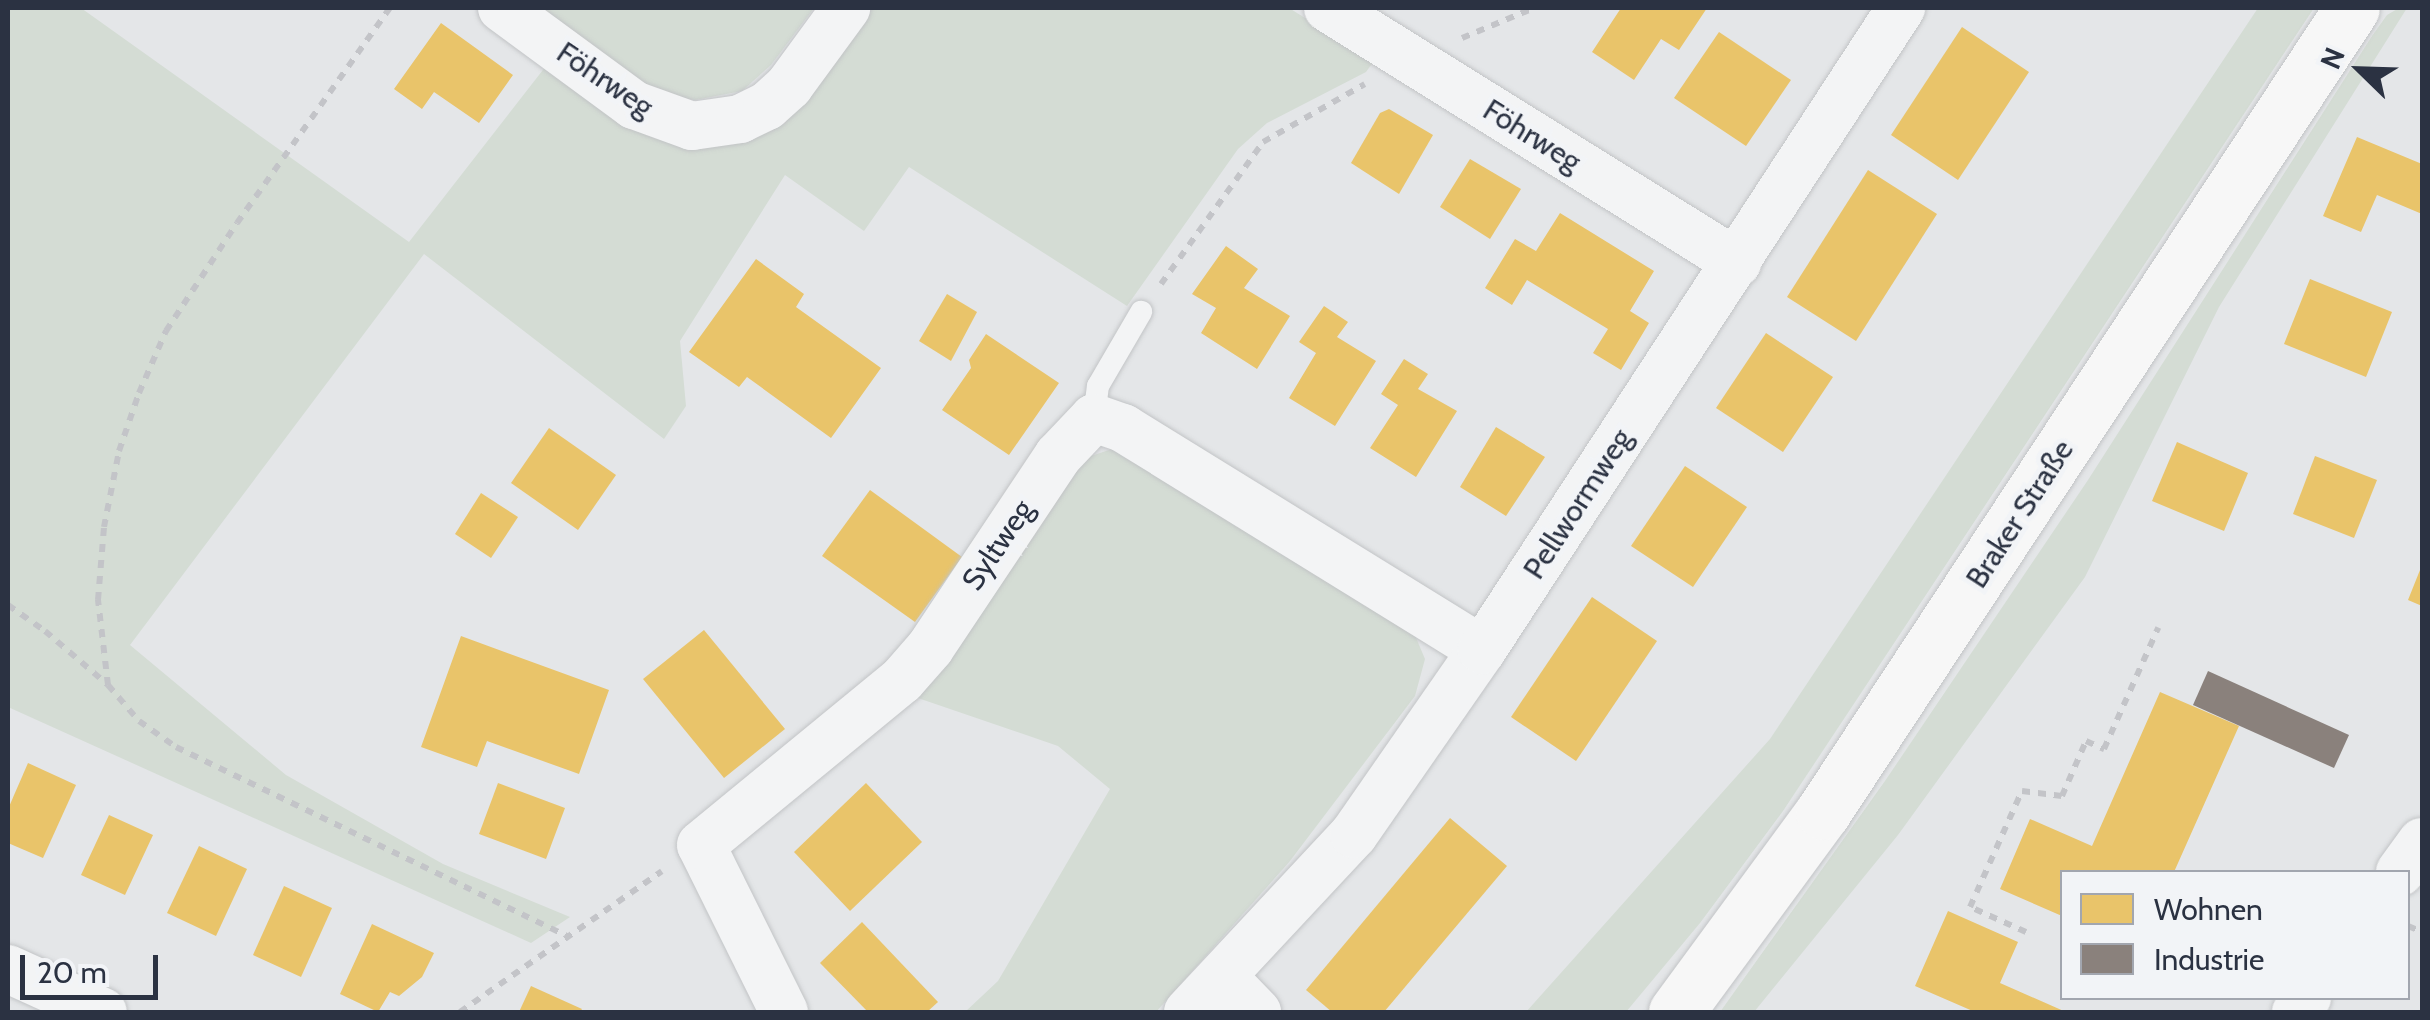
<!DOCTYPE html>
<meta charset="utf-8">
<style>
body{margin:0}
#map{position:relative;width:2430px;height:1020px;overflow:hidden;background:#e4e6e8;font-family:Cabin,sans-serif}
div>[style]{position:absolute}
.green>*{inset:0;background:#d4dcd4}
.homes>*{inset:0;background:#e9c46a}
.industry>*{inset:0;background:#8a817c}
.path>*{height:6px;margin-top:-3px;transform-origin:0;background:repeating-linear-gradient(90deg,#c3c4c8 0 8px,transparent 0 16px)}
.roads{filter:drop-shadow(0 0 2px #c2c4c6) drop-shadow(0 0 2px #c2c4c6)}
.service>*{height:22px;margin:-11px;padding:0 11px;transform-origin:11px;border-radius:11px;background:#f3f4f5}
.minor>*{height:48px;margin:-24px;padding:0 24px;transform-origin:24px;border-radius:24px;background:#f3f4f5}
.secondary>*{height:55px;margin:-27.5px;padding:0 27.5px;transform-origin:27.5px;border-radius:27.5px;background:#f7f7f7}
span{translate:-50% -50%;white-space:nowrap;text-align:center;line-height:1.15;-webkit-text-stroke:10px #f2f4f7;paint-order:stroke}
.street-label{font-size:30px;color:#2b3242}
.frame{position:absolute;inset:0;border:10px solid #2b3242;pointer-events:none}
.legend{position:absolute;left:2060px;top:870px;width:350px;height:130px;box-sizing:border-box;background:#f2f4f7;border:2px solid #a2a6af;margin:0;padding:12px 18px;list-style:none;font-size:30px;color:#2b3242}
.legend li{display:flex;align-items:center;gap:20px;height:50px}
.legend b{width:50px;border:2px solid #a2a6af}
.north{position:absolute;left:2310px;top:20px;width:100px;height:100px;-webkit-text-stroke:8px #f2f4f7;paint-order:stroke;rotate:293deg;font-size:28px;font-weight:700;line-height:40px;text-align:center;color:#2b3242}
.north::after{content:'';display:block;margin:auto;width:35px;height:45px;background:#2b3242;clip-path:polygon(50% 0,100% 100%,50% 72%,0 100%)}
.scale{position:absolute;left:20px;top:955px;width:138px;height:45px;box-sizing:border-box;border:5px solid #2b3242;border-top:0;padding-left:12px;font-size:30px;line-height:35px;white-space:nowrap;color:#2b3242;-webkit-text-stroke:8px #f2f4f7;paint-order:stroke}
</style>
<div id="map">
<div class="green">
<div style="clip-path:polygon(8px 8px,81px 8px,409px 242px,546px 66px,697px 145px,869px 8px,1289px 8px,1374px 61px,1366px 72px,1267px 123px,1238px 149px,1127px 306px,909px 167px,864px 231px,785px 175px,680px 341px,686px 406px,664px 439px,424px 254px,130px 645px,286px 775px,443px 864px,570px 917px,531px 943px,8px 707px)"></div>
<div style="clip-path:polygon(539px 8px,814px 8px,771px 65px,742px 91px,695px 100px,661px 95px)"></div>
<div style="clip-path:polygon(2258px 8px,2314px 8px,1783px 811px,1700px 923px,1626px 1012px,1526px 1012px,1770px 739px)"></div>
<div style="clip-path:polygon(2399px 8px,2407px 8px,2219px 307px,2085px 577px,1898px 835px,1754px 1012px,1720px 1012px,1885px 781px,2088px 480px,2372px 36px,2387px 15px)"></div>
<div style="clip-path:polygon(1118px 447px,1414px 633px,1425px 659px,1415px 696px,1290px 861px,1156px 1012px,965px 1012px,998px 981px,1110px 789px,1058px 746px,912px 696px,1076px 461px)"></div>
</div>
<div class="homes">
<div style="clip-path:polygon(1621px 8px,1632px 10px,1707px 8px,1679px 50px,1661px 39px,1634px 80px,1592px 52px)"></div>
<div style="clip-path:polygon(441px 23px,513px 75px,479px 123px,434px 92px,422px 109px,394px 89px)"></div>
<div style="clip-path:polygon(1962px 27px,2029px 72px,1958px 180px,1891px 135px)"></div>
<div style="clip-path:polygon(1719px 32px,1791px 80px,1746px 146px,1674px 98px)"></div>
<div style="clip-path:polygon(1389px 109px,1433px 135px,1399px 194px,1351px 163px,1380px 113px)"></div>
<div style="clip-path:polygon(2357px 137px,2422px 164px,2422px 214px,2377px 195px,2361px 232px,2323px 216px)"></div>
<div style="clip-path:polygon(1470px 159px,1521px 189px,1490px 239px,1440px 207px)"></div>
<div style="clip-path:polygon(1868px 170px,1937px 214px,1856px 341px,1787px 297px)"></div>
<div style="clip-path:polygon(1560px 213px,1654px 271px,1630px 311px,1649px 323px,1621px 370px,1593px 353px,1608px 329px,1527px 280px,1512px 305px,1485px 288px,1515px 239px,1536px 251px)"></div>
<div style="clip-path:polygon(1226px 246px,1258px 269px,1244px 288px,1290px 316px,1257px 369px,1201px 333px,1216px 308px,1192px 294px)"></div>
<div style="clip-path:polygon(756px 259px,804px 294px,796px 307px,881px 368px,831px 438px,747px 377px,739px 387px,689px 352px)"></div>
<div style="clip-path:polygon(2310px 279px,2392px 312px,2366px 377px,2284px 344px)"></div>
<div style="clip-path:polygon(947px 294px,977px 312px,951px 361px,919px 341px)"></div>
<div style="clip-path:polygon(1324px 306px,1348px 322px,1337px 337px,1376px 361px,1335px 426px,1289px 398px,1316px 353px,1299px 342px)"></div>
<div style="clip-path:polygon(1766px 333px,1833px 377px,1783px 452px,1716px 408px)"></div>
<div style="clip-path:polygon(986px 334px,1059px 383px,1009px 455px,942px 410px,971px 368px,969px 360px)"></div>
<div style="clip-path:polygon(1404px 359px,1428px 374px,1418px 389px,1457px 411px,1416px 477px,1370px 448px,1398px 405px,1381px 394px)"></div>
<div style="clip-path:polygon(1496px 427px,1545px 457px,1506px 516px,1460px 487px)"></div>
<div style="clip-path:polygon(549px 428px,616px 475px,578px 530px,511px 483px)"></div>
<div style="clip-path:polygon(2177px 442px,2248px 473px,2224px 531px,2152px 501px)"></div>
<div style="clip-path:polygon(2315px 456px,2377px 480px,2354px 538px,2293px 514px)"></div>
<div style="clip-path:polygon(1685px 466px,1747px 507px,1693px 587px,1631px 546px)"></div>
<div style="clip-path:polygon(870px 490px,962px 557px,915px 622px,822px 556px)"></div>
<div style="clip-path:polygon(481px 493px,518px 517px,491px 558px,455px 534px)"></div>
<div style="clip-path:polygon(2422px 565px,2422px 606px,2408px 600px)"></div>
<div style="clip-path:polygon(1592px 597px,1657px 641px,1576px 761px,1511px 717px)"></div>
<div style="clip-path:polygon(704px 630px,785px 729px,724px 778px,643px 679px)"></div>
<div style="clip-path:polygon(461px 636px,609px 690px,579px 774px,487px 741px,477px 767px,421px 747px)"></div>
<div style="clip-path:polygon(2160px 692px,2239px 726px,2174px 872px,2062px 872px,2062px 916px,2000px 889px,2030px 819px,2092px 846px)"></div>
<div style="clip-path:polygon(28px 763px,76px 785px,43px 858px,8px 843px,8px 809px)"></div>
<div style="clip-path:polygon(498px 783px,565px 808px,546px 859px,479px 834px)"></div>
<div style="clip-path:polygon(866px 783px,922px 842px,850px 911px,794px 852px)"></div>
<div style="clip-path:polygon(109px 815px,153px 835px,125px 895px,81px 875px)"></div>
<div style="clip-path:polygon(1450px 818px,1507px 866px,1384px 1012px,1332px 1012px,1306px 990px)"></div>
<div style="clip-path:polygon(199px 846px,247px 869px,216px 936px,167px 913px)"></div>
<div style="clip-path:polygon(284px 886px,332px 908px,301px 977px,253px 955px)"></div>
<div style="clip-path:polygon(1948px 911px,2018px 942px,2000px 983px,2066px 1012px,1975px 1012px,1915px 986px)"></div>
<div style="clip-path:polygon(862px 922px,938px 1002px,927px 1012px,868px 1012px,820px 963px)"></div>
<div style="clip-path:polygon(372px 924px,434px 953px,422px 977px,399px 996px,390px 992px,378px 1012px,340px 994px)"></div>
<div style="clip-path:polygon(531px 986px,582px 1009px,580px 1012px,519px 1012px)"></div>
</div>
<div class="industry">
<div style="clip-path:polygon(2208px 671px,2349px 735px,2334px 768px,2193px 705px)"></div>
</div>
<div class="path">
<div style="left:1462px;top:38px;width:78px;rotate:-22.6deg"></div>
<div style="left:1161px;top:284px;width:175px;rotate:-54.3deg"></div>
<div style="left:1263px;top:142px;width:117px;rotate:-29.6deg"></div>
<div style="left:8px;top:605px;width:45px;rotate:35.1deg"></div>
<div style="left:45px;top:631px;width:83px;rotate:40.6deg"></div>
<div style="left:108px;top:685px;width:48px;rotate:49.3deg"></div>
<div style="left:139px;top:721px;width:45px;rotate:35.1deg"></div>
<div style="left:176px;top:747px;width:434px;rotate:25.8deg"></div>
<div style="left:108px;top:685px;width:86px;rotate:-96.7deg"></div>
<div style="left:98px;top:600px;width:73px;rotate:-85.3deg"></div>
<div style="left:104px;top:527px;width:77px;rotate:-78.8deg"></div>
<div style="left:119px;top:451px;width:61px;rotate:-71deg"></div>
<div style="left:139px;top:393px;width:68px;rotate:-66.5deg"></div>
<div style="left:166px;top:331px;width:129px;rotate:-56.7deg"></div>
<div style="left:237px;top:223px;width:264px;rotate:-54.6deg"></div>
<div style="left:2408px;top:926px;width:15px;rotate:23deg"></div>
<div style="left:2026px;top:932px;width:61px;rotate:-155.9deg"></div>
<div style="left:1970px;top:907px;width:127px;rotate:-65.9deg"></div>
<div style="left:2022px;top:791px;width:40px;rotate:7.1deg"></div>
<div style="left:2062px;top:796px;width:60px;rotate:-66.4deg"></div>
<div style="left:2086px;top:741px;width:20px;rotate:24deg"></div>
<div style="left:2104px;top:749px;width:133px;rotate:-65.9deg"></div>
<div style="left:460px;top:1012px;width:246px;rotate:-34.9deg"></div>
</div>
<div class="roads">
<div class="service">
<div style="left:1094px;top:418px;width:32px;rotate:-83deg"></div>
<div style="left:1098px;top:386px;width:86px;rotate:-59.8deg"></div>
</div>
<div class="minor">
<div style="left:502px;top:8px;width:164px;rotate:36.3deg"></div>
<div style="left:634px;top:105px;width:62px;rotate:19.9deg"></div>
<div style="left:692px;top:126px;width:49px;rotate:-8.3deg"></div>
<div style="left:740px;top:119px;width:30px;rotate:-26deg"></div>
<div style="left:767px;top:106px;width:30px;rotate:-42deg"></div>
<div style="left:789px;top:86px;width:97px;rotate:-53.8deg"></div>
<div style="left:1328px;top:8px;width:482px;rotate:31.9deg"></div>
<div style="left:2400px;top:872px;width:37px;rotate:-54deg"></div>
<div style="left:8px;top:969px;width:104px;rotate:24.4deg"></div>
<div style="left:1223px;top:977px;width:49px;rotate:45.8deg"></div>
<div style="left:784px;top:1012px;width:186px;rotate:-116.4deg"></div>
<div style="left:701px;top:845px;width:260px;rotate:-39.4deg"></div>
<div style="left:902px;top:680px;width:43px;rotate:-48.8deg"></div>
<div style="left:930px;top:648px;width:231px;rotate:-56.3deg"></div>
<div style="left:1058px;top:456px;width:52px;rotate:-46.5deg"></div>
<div style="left:1094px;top:418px;width:31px;rotate:19deg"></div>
<div style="left:1123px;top:428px;width:422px;rotate:31.7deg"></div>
<div style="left:1188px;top:1012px;width:243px;rotate:-47deg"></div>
<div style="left:1354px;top:834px;width:224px;rotate:-55.2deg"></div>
<div style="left:1482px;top:650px;width:767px;rotate:-56.87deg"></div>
<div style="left:2296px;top:1012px;width:18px;rotate:-52deg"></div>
</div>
<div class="secondary">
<div style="left:1676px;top:1012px;width:248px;rotate:-53.7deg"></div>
<div style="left:1823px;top:812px;width:962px;rotate:-56.66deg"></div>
</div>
</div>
<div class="street-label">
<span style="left:605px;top:80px;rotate:34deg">Föhrweg</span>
<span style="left:1532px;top:136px;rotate:32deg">Föhrweg</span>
<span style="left:1578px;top:504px;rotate:-57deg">Pellwormweg</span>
<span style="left:2020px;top:514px;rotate:-57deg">Braker Straße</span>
<span style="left:998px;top:545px;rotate:-56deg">Syltweg</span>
</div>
<div class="frame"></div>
<ul class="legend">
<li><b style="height:28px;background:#e9c46a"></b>Wohnen</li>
<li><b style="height:28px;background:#8a817c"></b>Industrie</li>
</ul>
<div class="north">N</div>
<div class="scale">20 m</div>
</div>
